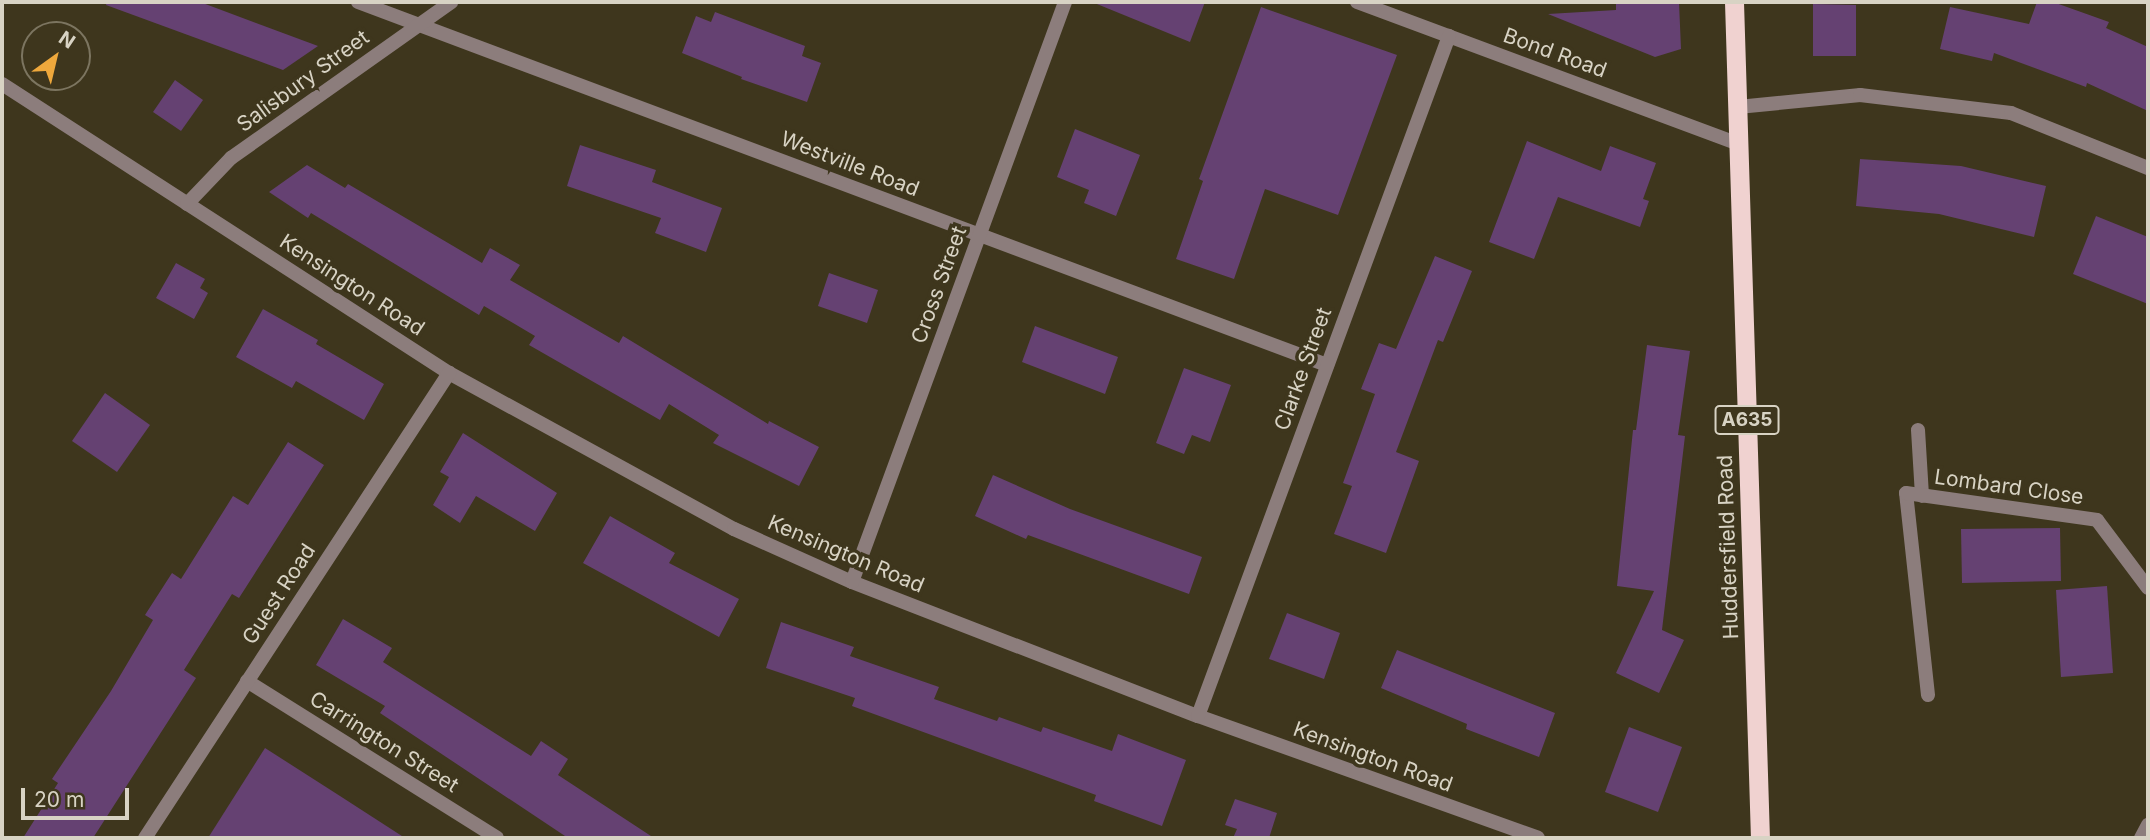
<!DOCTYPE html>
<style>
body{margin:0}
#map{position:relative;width:2150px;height:840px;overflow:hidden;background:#3e361d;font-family:Inter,sans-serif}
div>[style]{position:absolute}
.building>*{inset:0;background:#654172}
.service>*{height:14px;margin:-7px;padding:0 7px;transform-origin:7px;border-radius:7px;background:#8c7d7c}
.minor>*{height:14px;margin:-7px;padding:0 7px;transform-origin:7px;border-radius:7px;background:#8c7d7c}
.tertiary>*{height:14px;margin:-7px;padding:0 7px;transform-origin:7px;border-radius:7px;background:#8c7d7c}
.trunk>*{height:19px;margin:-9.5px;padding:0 9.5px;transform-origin:9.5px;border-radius:9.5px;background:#f0d2d0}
span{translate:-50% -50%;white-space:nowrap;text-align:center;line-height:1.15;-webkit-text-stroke:7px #3e361d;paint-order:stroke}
.shield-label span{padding:2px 5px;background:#3e361d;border:2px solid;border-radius:5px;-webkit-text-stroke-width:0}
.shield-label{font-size:19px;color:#d8d3c4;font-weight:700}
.street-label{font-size:21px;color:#d8d3c4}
.frame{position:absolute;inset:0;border:4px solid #d8d3c4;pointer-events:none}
.north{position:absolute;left:21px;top:21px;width:70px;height:70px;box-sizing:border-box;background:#3e361d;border:2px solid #7c7560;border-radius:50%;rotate:34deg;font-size:19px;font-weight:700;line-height:28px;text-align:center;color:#d8d3c4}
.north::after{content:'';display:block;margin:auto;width:24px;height:32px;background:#eea83c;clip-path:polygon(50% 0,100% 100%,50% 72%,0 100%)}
.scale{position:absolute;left:21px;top:788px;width:108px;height:32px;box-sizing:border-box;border:4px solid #d8d3c4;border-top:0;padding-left:9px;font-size:21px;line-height:24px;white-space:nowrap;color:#d8d3c4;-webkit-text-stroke:5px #3e361d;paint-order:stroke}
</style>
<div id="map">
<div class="building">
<div style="clip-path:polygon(107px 2px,200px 2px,318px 46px,283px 70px,106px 5px)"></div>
<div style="clip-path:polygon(1092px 2px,1205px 2px,1190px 42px)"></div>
<div style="clip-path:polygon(1616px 2px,1679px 2px,1681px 49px,1655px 57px,1548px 14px,1616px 10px)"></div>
<div style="clip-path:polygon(2037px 2px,2053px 2px,2109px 22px,2106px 28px,2148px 47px,2148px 111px,2087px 83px,2086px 87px,1994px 53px,1992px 61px,1940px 49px,1950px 7px,2029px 24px)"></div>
<div style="clip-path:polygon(1813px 4px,1856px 5px,1856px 56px,1813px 56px)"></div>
<div style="clip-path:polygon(1261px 7px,1397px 55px,1338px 215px,1265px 189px,1234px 279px,1176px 259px,1203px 181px,1199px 179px)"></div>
<div style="clip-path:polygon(715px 12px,805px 46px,802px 56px,821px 63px,807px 102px,741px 79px,742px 77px,682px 53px,696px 16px,711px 22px)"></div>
<div style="clip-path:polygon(175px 80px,203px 100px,181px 131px,153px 112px)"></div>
<div style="clip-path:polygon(1075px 129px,1140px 155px,1116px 216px,1084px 203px,1089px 190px,1057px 177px)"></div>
<div style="clip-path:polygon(1527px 141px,1601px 171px,1610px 146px,1656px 163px,1643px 199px,1649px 201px,1640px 227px,1558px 197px,1534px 259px,1489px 242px)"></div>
<div style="clip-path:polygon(580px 145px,656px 170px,652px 182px,722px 208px,706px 252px,655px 233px,661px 218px,567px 186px)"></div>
<div style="clip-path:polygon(1860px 159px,1961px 166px,2046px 186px,2034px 237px,1939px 214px,1856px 206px)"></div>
<div style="clip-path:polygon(307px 165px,345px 188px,348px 184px,482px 263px,490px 248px,520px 265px,510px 280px,619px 343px,623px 336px,768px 424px,769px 421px,819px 447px,799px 486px,713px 443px,719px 435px,669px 404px,660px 420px,529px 345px,535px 336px,484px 306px,479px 315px,311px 213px,308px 218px,269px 192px)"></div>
<div style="clip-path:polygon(2096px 216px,2148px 237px,2148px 304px,2073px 274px)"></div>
<div style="clip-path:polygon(1435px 256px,1472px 271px,1443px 342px,1438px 340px,1396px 452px,1419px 461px,1386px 553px,1334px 534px,1352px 486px,1343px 483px,1375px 394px,1361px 389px,1379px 343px,1396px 349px)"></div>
<div style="clip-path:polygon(176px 263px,205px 279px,200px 288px,208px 293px,194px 319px,156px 298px)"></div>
<div style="clip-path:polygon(829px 273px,878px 290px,867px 323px,818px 306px)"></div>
<div style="clip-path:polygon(263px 309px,318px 340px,316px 344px,384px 384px,364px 420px,296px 381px,292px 388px,236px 357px)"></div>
<div style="clip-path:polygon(1035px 326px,1118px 357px,1105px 394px,1022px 362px)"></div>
<div style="clip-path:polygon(1647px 345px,1690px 351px,1678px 435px,1685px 436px,1662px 630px,1684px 640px,1659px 693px,1616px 673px,1654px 591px,1617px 586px,1633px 430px,1636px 430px)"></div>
<div style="clip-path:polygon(1184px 368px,1231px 385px,1210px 442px,1192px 435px,1184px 454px,1156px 443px)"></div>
<div style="clip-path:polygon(105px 393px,150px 425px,117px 472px,72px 441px)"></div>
<div style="clip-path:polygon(463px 433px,557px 493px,535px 531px,476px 496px,460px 523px,433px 505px,449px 477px,440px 472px)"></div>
<div style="clip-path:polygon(288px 442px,324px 465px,239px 598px,232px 594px,184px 670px,196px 678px,93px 838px,23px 838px,58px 783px,52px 779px,111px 691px,153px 620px,145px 615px,172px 573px,181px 579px,233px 496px,248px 505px)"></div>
<div style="clip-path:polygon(993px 475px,1070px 509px,1202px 557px,1189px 594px,1028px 535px,1026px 539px,975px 516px)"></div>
<div style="clip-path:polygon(610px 516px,675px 553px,669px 563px,739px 599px,719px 637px,583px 563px)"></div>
<div style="clip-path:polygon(2060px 528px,2061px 581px,1962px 583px,1961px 529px)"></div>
<div style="clip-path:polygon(2107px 586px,2113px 673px,2061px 677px,2056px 590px)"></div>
<div style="clip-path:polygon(1287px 613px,1340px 633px,1324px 679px,1269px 659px)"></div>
<div style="clip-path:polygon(343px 619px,392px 648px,383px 662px,531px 756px,541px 741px,568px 759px,558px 775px,654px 838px,568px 838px,380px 713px,385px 706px,316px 665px)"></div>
<div style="clip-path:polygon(781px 622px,854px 647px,850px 656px,939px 687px,934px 699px,997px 721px,999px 717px,1041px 732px,1043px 727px,1112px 751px,1118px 734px,1186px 760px,1162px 826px,1094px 801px,1096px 795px,852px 706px,855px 698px,766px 668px)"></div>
<div style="clip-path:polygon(1397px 650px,1555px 713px,1539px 757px,1466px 729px,1467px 724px,1381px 688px)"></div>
<div style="clip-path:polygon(1629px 727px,1682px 747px,1658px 812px,1605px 792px)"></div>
<div style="clip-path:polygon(265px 748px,340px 796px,405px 838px,208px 838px)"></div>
<div style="clip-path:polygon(1235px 799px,1277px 813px,1269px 838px,1233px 838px,1237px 829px,1225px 825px)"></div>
</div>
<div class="service">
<div style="left:1918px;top:430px;width:66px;rotate:86.5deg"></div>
</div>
<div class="minor">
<div style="left:358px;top:2px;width:1035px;rotate:20.54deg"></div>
<div style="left:1357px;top:2px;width:408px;rotate:20.4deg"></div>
<div style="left:2px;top:84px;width:532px;rotate:32.88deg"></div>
<div style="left:449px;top:373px;width:325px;rotate:28.7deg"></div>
<div style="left:734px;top:529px;width:129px;rotate:24.2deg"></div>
<div style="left:852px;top:582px;width:371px;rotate:21.2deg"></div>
<div style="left:1198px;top:716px;width:361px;rotate:19.7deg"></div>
<div style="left:1738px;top:107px;width:123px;rotate:-5.6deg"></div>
<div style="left:1860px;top:95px;width:152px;rotate:6.8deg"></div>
<div style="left:2011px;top:113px;width:148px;rotate:21.9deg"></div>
<div style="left:187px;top:204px;width:64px;rotate:-46.3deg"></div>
<div style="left:231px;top:158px;width:270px;rotate:-35.3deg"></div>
<div style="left:852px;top:582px;width:618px;rotate:-69.83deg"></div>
<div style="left:247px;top:681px;width:295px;rotate:32.1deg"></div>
<div style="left:1928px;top:695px;width:203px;rotate:-96.2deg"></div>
<div style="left:1906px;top:493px;width:193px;rotate:8deg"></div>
<div style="left:2097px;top:520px;width:85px;rotate:53.1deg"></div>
<div style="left:1198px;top:716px;width:725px;rotate:-69.74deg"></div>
<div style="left:145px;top:838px;width:556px;rotate:-56.82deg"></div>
</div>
<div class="tertiary">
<div style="left:2141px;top:838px;width:15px;rotate:-62deg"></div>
</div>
<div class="trunk">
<div style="left:1734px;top:2px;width:836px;rotate:88.22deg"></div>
</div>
<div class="shield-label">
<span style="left:1747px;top:420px">A635</span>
</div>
<div class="street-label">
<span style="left:1555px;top:53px;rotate:20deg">Bond Road</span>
<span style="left:303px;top:81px;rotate:-36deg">Salisbury Street</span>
<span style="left:850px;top:164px;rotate:21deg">Westville Road</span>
<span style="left:352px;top:285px;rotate:33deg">Kensington Road</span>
<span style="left:939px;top:285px;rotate:-70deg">Cross Street</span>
<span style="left:1303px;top:369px;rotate:-70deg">Clarke Street</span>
<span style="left:2009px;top:487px;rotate:8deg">Lombard Close</span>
<span style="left:1728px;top:547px;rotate:-92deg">Huddersfield Road</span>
<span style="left:846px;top:554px;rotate:23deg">Kensington Road</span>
<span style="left:279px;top:594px;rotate:-57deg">Guest Road</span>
<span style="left:384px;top:742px;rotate:32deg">Carrington Street</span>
<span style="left:1373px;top:757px;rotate:20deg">Kensington Road</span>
</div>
<div class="frame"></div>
<div class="north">N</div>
<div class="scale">20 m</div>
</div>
